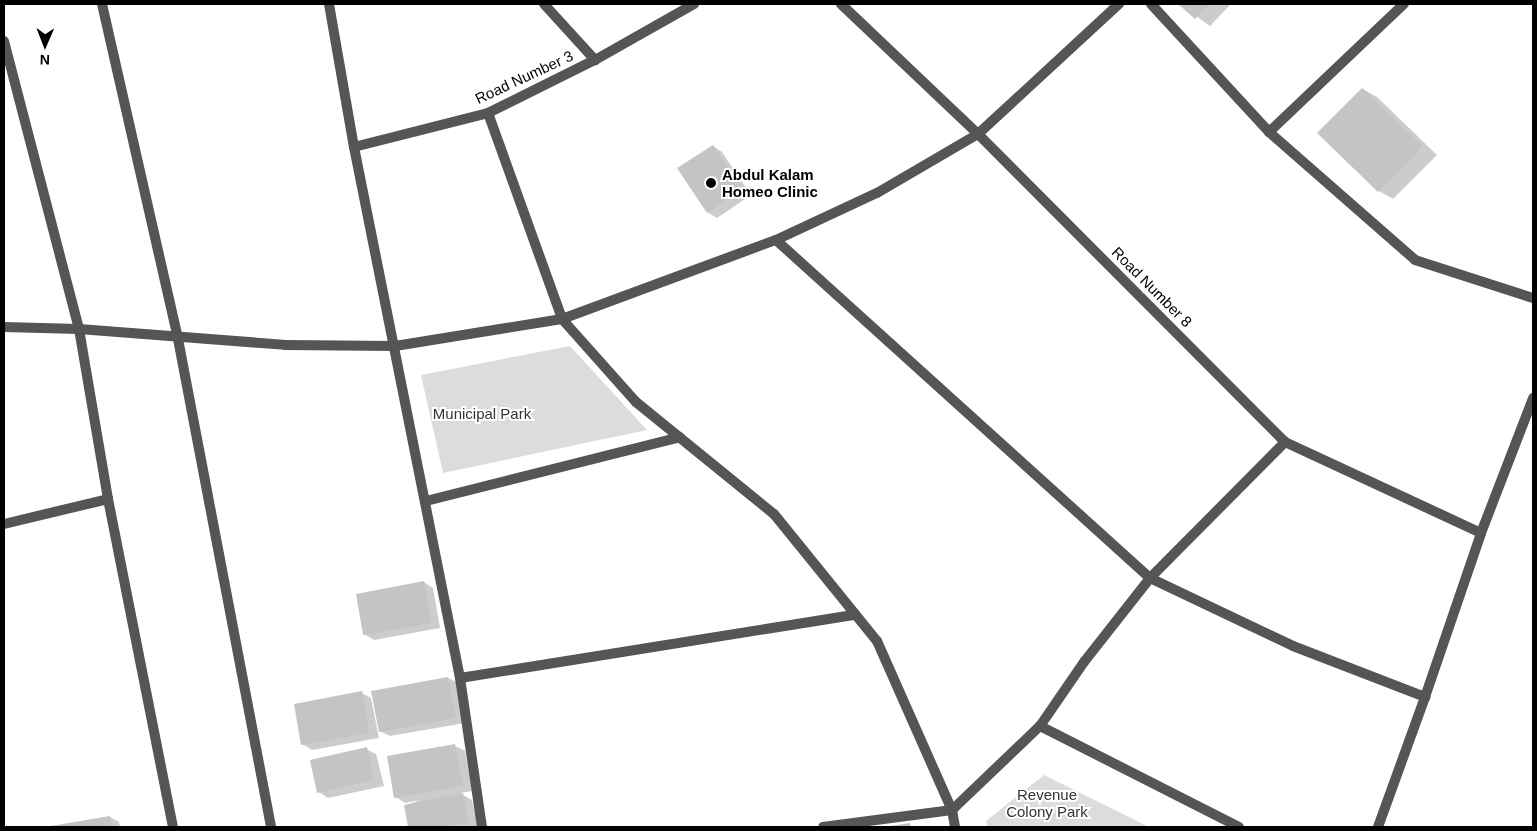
<!DOCTYPE html>
<style>
body{margin:0}
#map{position:relative;width:1537px;height:831px;overflow:hidden;background:#fff;font-family:Arial,sans-serif}
div>[style]{position:absolute}
.green>*{inset:0;background:#dcdcdc}
.shadow>*{inset:0;background:#0003}
.building>*{inset:0;background:#c4c4c4}
.street>*{height:10px;margin:-5px;padding:0 5px;transform-origin:5px;border-radius:5px;background:#555}
.dots>*{width:14px;height:14px;translate:-50% -50%;box-sizing:border-box;border:2px solid #fff;border-radius:50%}
span{translate:-50% -50%;white-space:nowrap;text-align:center;line-height:1.15;-webkit-text-stroke:4px #fff;paint-order:stroke}
.street-label{font-size:15px;color:#000}
.poi-label{font-size:15px;color:#000;font-weight:700}
.left{translate:0 -50%;text-align:left}
.park-label{font-size:15px;color:#333}
.frame{position:absolute;inset:0;border:5px solid #000;pointer-events:none}
.north{position:absolute;left:20px;top:20px;width:50px;height:50px;-webkit-text-stroke:4px #fff;paint-order:stroke;rotate:181deg;font-size:14px;font-weight:700;line-height:20px;text-align:center;color:#000}
.north::after{content:'';display:block;margin:auto;width:18px;height:22px;background:#000;clip-path:polygon(50% 0,100% 100%,50% 72%,0 100%)}
</style>
<div id="map">
<div class="green">
<div style="clip-path:polygon(570px 346px,647px 430px,443px 473px,421px 375px)"></div>
<div style="clip-path:polygon(1044px 775px,1149px 827px,988px 827px,986px 821px)"></div>
</div>
<div class="shadow">
<div style="clip-path:polygon(1179px 4px,1231px 4px,1210px 26px)"></div>
<div style="clip-path:polygon(1363px 89px,1377px 97px,1437px 155px,1393px 199px,1379px 191px)"></div>
<div style="clip-path:polygon(713px 146px,722px 152px,751px 195px,717px 218px,707px 212px)"></div>
<div style="clip-path:polygon(424px 582px,433px 588px,440px 628px,374px 640px,364px 634px)"></div>
<div style="clip-path:polygon(448px 678px,458px 683px,465px 723px,390px 736px,380px 731px)"></div>
<div style="clip-path:polygon(362px 693px,371px 698px,379px 738px,312px 750px,302px 744px)"></div>
<div style="clip-path:polygon(455px 746px,465px 751px,472px 791px,460px 793px,472px 800px,478px 827px,409px 827px,405px 806px,420px 800px,405px 803px,396px 797px)"></div>
<div style="clip-path:polygon(366px 749px,376px 754px,384px 786px,328px 798px,319px 792px)"></div>
<div style="clip-path:polygon(110px 817px,119px 822px,120px 827px,53px 827px)"></div>
</div>
<div class="building">
<div style="clip-path:polygon(1178px 4px,1209px 4px,1195px 19px)"></div>
<div style="clip-path:polygon(1362px 88px,1423px 146px,1378px 192px,1317px 133px)"></div>
<div style="clip-path:polygon(713px 145px,742px 189px,707px 213px,677px 168px)"></div>
<div style="clip-path:polygon(424px 581px,431px 623px,363px 635px,356px 594px)"></div>
<div style="clip-path:polygon(448px 677px,456px 718px,379px 732px,371px 691px)"></div>
<div style="clip-path:polygon(362px 691px,369px 733px,301px 745px,294px 704px)"></div>
<div style="clip-path:polygon(455px 744px,463px 786px,394px 798px,387px 756px)"></div>
<div style="clip-path:polygon(367px 747px,374px 780px,317px 793px,310px 760px)"></div>
<div style="clip-path:polygon(463px 793px,468px 822px,443px 827px,408px 827px,404px 805px)"></div>
<div style="clip-path:polygon(110px 816px,112px 827px,51px 827px,51px 826px)"></div>
<div style="clip-path:polygon(910px 823px,911px 827px,890px 827px,890px 826px)"></div>
</div>
<div class="street">
<div style="left:102px;top:4px;width:344px;rotate:77.2deg"></div>
<div style="left:178px;top:339px;width:497px;rotate:79.2deg"></div>
<div style="left:329px;top:4px;width:145px;rotate:80.1deg"></div>
<div style="left:354px;top:147px;width:541px;rotate:78.71deg"></div>
<div style="left:460px;top:678px;width:151px;rotate:81.6deg"></div>
<div style="left:544px;top:4px;width:76px;rotate:47.7deg"></div>
<div style="left:841px;top:4px;width:189px;rotate:43.5deg"></div>
<div style="left:978px;top:134px;width:435px;rotate:45.1deg"></div>
<div style="left:1285px;top:442px;width:216px;rotate:24.9deg"></div>
<div style="left:1151px;top:4px;width:174px;rotate:47.3deg"></div>
<div style="left:1269px;top:132px;width:194px;rotate:41.2deg"></div>
<div style="left:1415px;top:260px;width:124px;rotate:17.9deg"></div>
<div style="left:4px;top:41px;width:298px;rotate:75.4deg"></div>
<div style="left:79px;top:329px;width:172px;rotate:80.3deg"></div>
<div style="left:108px;top:499px;width:334px;rotate:78.8deg"></div>
<div style="left:488px;top:113px;width:219px;rotate:70.2deg"></div>
<div style="left:562px;top:319px;width:111px;rotate:48.3deg"></div>
<div style="left:636px;top:402px;width:178px;rotate:39.1deg"></div>
<div style="left:774px;top:514px;width:164px;rotate:51deg"></div>
<div style="left:877px;top:641px;width:185px;rotate:66.1deg"></div>
<div style="left:952px;top:810px;width:17px;rotate:80deg"></div>
<div style="left:1269px;top:132px;width:186px;rotate:-43.5deg"></div>
<div style="left:354px;top:147px;width:138px;rotate:-14.2deg"></div>
<div style="left:488px;top:113px;width:119px;rotate:-26.4deg"></div>
<div style="left:595px;top:60px;width:114px;rotate:-29.5deg"></div>
<div style="left:776px;top:240px;width:504px;rotate:42.11deg"></div>
<div style="left:1150px;top:578px;width:158px;rotate:25.4deg"></div>
<div style="left:1293px;top:646px;width:142px;rotate:21.1deg"></div>
<div style="left:1425px;top:697px;width:173px;rotate:-71.1deg"></div>
<div style="left:1481px;top:533px;width:145px;rotate:-68.9deg"></div>
<div style="left:4px;top:327px;width:75px;rotate:1.5deg"></div>
<div style="left:79px;top:329px;width:207px;rotate:4.4deg"></div>
<div style="left:285px;top:345px;width:110px;rotate:0.5deg"></div>
<div style="left:395px;top:346px;width:169px;rotate:-9.2deg"></div>
<div style="left:562px;top:319px;width:228px;rotate:-20.3deg"></div>
<div style="left:776px;top:240px;width:111px;rotate:-25deg"></div>
<div style="left:877px;top:193px;width:117px;rotate:-30.3deg"></div>
<div style="left:978px;top:134px;width:192px;rotate:-42.7deg"></div>
<div style="left:426px;top:501px;width:262px;rotate:-14.1deg"></div>
<div style="left:4px;top:524px;width:107px;rotate:-13.5deg"></div>
<div style="left:460px;top:678px;width:400px;rotate:-9.1deg"></div>
<div style="left:1040px;top:726px;width:78px;rotate:-55.5deg"></div>
<div style="left:1084px;top:662px;width:107px;rotate:-51.8deg"></div>
<div style="left:1150px;top:578px;width:192px;rotate:-45.2deg"></div>
<div style="left:823px;top:827px;width:130px;rotate:-7.5deg"></div>
<div style="left:952px;top:810px;width:122px;rotate:-43.7deg"></div>
<div style="left:1040px;top:726px;width:223px;rotate:26.9deg"></div>
<div style="left:1378px;top:827px;width:138px;rotate:-70.1deg"></div>
</div>
<div class="dots">
<div style="left:711px;top:183px;background:#000"></div>
</div>
<div class="street-label">
<span style="left:524px;top:77px;rotate:-25deg">Road Number 3</span>
<span style="left:1152px;top:287px;rotate:45deg">Road Number 8</span>
</div>
<div class="poi-label">
<span class="left" style="left:722px;top:183px">Abdul Kalam<br>Homeo Clinic</span>
</div>
<div class="park-label">
<span style="left:482px;top:414px">Municipal Park</span>
<span style="left:1047px;top:803px">Revenue<br>Colony Park</span>
</div>
<div class="frame"></div>
<div class="north">N</div>
</div>
